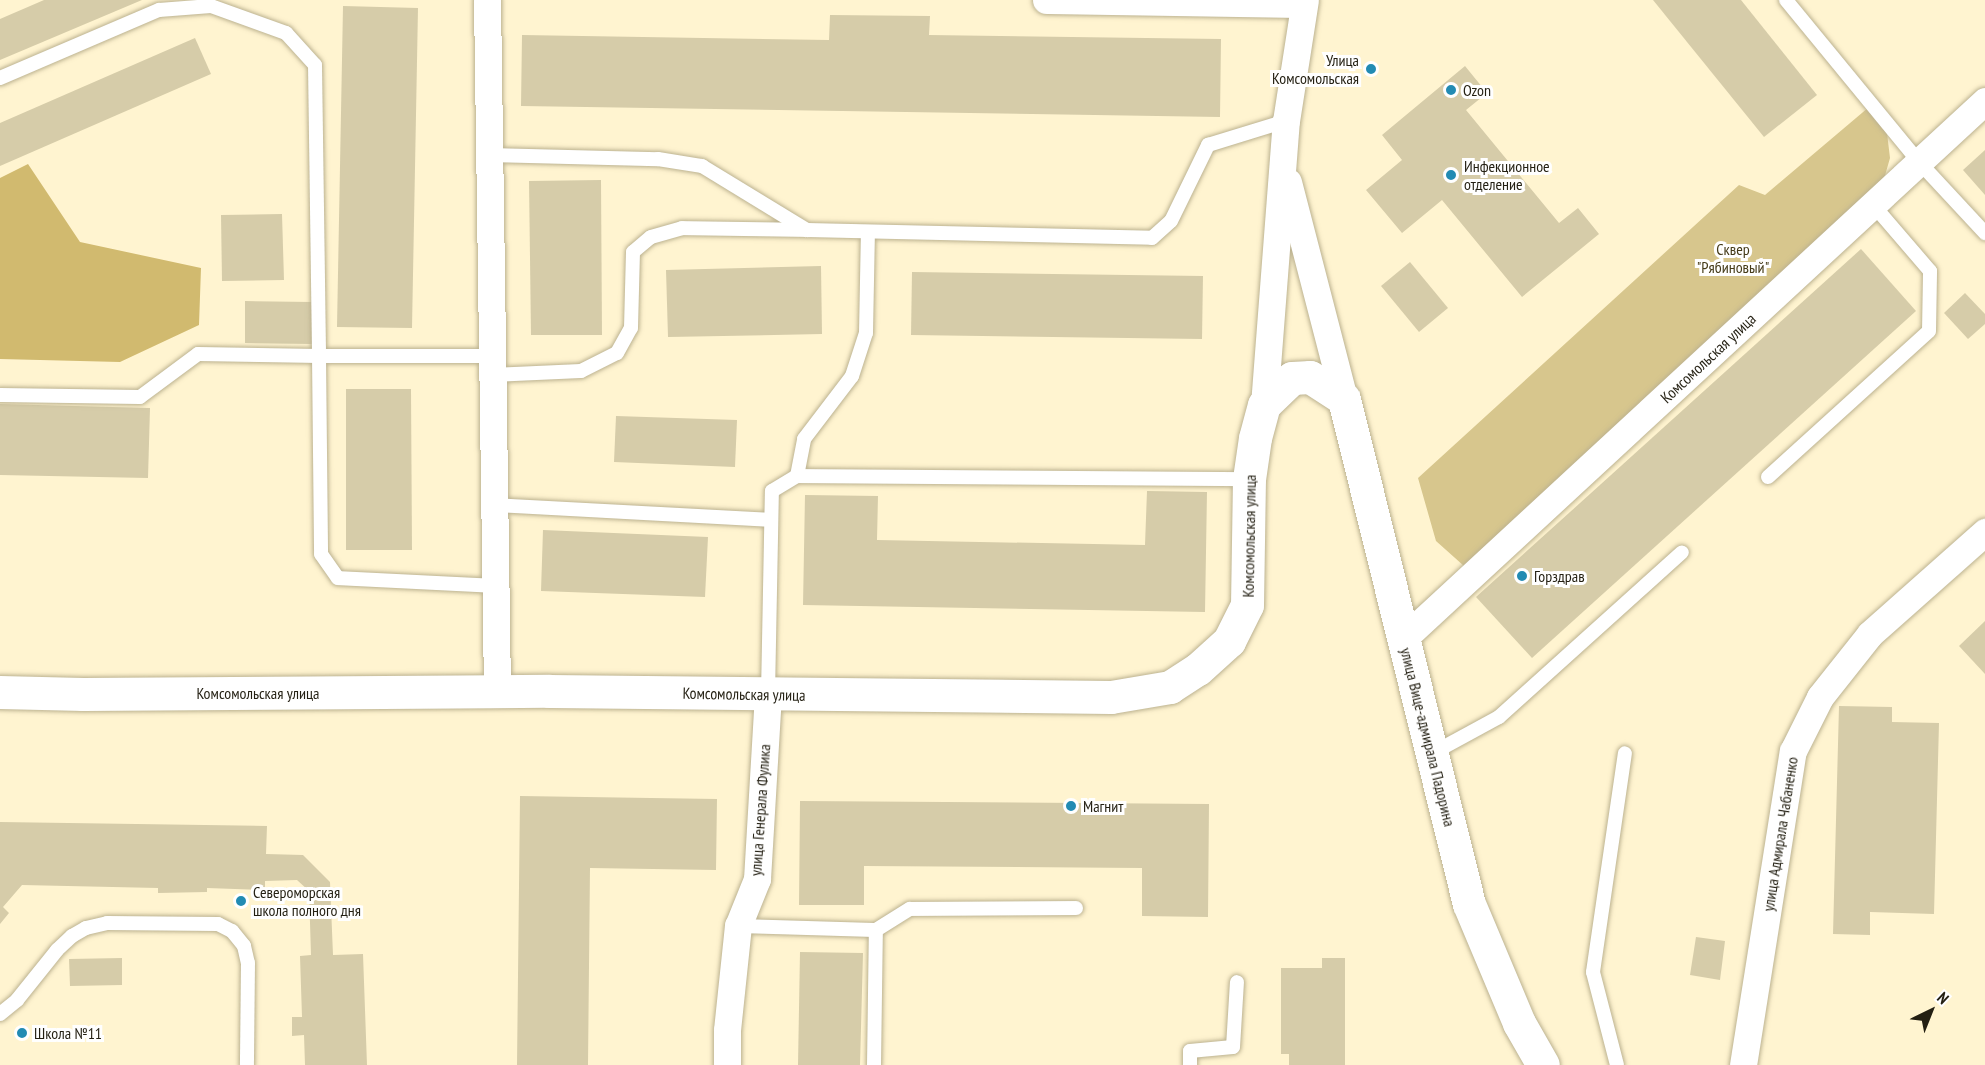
<!DOCTYPE html>
<meta charset="utf-8">
<style>
body{margin:0}
#map{position:relative;width:1985px;height:1065px;overflow:hidden;background:#fff4d0;font-family:"PT Sans Narrow",sans-serif}
div>[style]{position:absolute}
.green>*{inset:0;background:#d7c68d}
.forest>*{inset:0;background:#d1ba6f}
.building>*{inset:0;background:#d6cca9}
.roads{filter:drop-shadow(0 0 2px #bcb290) drop-shadow(0 0 2px #bcb290)}
.service>*{height:14px;margin:-7px;padding:0 7px;transform-origin:7px;border-radius:7px;background:#fff}
.minor>*{height:27px;margin:-13.5px;padding:0 13.5px;transform-origin:13.5px;border-radius:13.5px;background:#fff}
.tertiary>*{height:33px;margin:-16.5px;padding:0 16.5px;transform-origin:16.5px;border-radius:16.5px;background:#fff}
.dots>*{width:16px;height:16px;translate:-50% -50%;box-sizing:border-box;border:3px solid #fff;border-radius:50%}
span{translate:-50% -50%;white-space:nowrap;text-align:center;line-height:1.15;-webkit-text-stroke:6px #fff;paint-order:stroke}
.poi-label{font-size:16px;color:#231f12}
.right{translate:-100% -50%;text-align:right}
.left{translate:0 -50%;text-align:left}
.park-label{font-size:16px;color:#453b19}
.street-label{font-size:16px;color:#231f12}
.north{position:absolute;left:1901px;top:981px;width:60px;height:60px;-webkit-text-stroke:4px #fff;paint-order:stroke;rotate:43deg;font-size:16px;font-weight:700;line-height:24px;text-align:center;color:#231f12}
.north::after{content:'';display:block;margin:auto;width:21px;height:27px;background:#231f12;clip-path:polygon(50% 0,100% 100%,50% 72%,0 100%)}
</style>
<div id="map">
<div class="green">
<div style="clip-path:polygon(1869px 107px,1887px 133px,1890px 158px,1884px 179px,1464px 566px,1436px 541px,1418px 478px,1739px 185px,1765px 195px)"></div>
</div>
<div class="forest">
<div style="clip-path:polygon(28px 164px,80px 242px,201px 268px,199px 325px,120px 362px,0 359px,0 178px)"></div>
</div>
<div class="building">
<div style="clip-path:polygon(44px 0,142px 0,0 60px,0 19px)"></div>
<div style="clip-path:polygon(1653px 0,1741px 0,1817px 95px,1764px 137px)"></div>
<div style="clip-path:polygon(343px 6px,418px 8px,412px 328px,337px 327px)"></div>
<div style="clip-path:polygon(830px 15px,930px 16px,929px 35px,1221px 39px,1220px 117px,521px 106px,522px 35px,829px 40px)"></div>
<div style="clip-path:polygon(195px 38px,211px 74px,0 166px,0 123px)"></div>
<div style="clip-path:polygon(1465px 66px,1487px 93px,1466px 110px,1559px 223px,1578px 208px,1599px 234px,1522px 297px,1442px 200px,1402px 233px,1366px 190px,1402px 160px,1382px 135px)"></div>
<div style="clip-path:polygon(1985px 150px,1985px 195px,1963px 170px)"></div>
<div style="clip-path:polygon(601px 180px,602px 335px,531px 335px,529px 181px)"></div>
<div style="clip-path:polygon(282px 214px,284px 280px,222px 281px,221px 215px)"></div>
<div style="clip-path:polygon(1861px 249px,1916px 311px,1532px 658px,1476px 597px)"></div>
<div style="clip-path:polygon(1410px 262px,1448px 308px,1419px 332px,1381px 286px)"></div>
<div style="clip-path:polygon(821px 266px,822px 334px,668px 337px,666px 270px)"></div>
<div style="clip-path:polygon(912px 272px,1203px 276px,1202px 339px,911px 335px)"></div>
<div style="clip-path:polygon(1965px 293px,1985px 314px,1985px 324px,1968px 339px,1944px 313px)"></div>
<div style="clip-path:polygon(245px 301px,312px 302px,312px 344px,245px 343px)"></div>
<div style="clip-path:polygon(346px 389px,411px 389px,412px 550px,346px 550px)"></div>
<div style="clip-path:polygon(0 404px,150px 408px,148px 478px,0 475px)"></div>
<div style="clip-path:polygon(616px 416px,737px 420px,735px 467px,614px 462px)"></div>
<div style="clip-path:polygon(1147px 491px,1207px 492px,1205px 612px,803px 605px,805px 495px,878px 496px,877px 540px,1145px 545px)"></div>
<div style="clip-path:polygon(543px 530px,708px 537px,705px 597px,541px 591px)"></div>
<div style="clip-path:polygon(1985px 621px,1985px 674px,1959px 646px)"></div>
<div style="clip-path:polygon(1839px 706px,1892px 707px,1892px 722px,1939px 723px,1934px 914px,1870px 912px,1870px 935px,1833px 934px)"></div>
<div style="clip-path:polygon(520px 796px,717px 799px,716px 870px,590px 868px,588px 1065px,517px 1065px)"></div>
<div style="clip-path:polygon(800px 801px,1209px 804px,1208px 917px,1142px 916px,1142px 868px,864px 866px,864px 905px,799px 905px)"></div>
<div style="clip-path:polygon(0 822px,267px 826px,266px 854px,303px 855px,330px 882px,333px 955px,363px 954px,367px 1065px,305px 1065px,304px 1035px,292px 1036px,292px 1017px,302px 1017px,300px 956px,311px 955px,309px 891px,297px 880px,265px 881px,265px 890px,207px 888px,207px 892px,158px 893px,158px 888px,22px 885px,3px 907px,9px 913px,0 924px)"></div>
<div style="clip-path:polygon(1696px 937px,1725px 941px,1720px 980px,1690px 975px)"></div>
<div style="clip-path:polygon(800px 952px,863px 953px,860px 1065px,798px 1065px)"></div>
<div style="clip-path:polygon(122px 958px,122px 985px,70px 986px,69px 959px)"></div>
<div style="clip-path:polygon(1322px 958px,1345px 958px,1345px 1065px,1289px 1065px,1289px 1054px,1281px 1054px,1281px 968px,1322px 968px)"></div>
</div>
<div class="roads">
<div class="service">
<div style="left:1786px;top:0;width:211px;rotate:50.6deg"></div>
<div style="left:1920px;top:163px;width:96px;rotate:47.1deg"></div>
<div style="left:0;top:78px;width:173px;rotate:-23.2deg"></div>
<div style="left:159px;top:10px;width:52px;rotate:-4.4deg"></div>
<div style="left:211px;top:6px;width:80px;rotate:19.8deg"></div>
<div style="left:286px;top:33px;width:43px;rotate:47.8deg"></div>
<div style="left:315px;top:65px;width:291px;rotate:89.2deg"></div>
<div style="left:319px;top:356px;width:172px"></div>
<div style="left:489px;top:155px;width:169px;rotate:1.4deg"></div>
<div style="left:658px;top:159px;width:45px;rotate:9deg"></div>
<div style="left:702px;top:166px;width:123px;rotate:31.4deg"></div>
<div style="left:807px;top:230px;width:345px;rotate:1.3deg"></div>
<div style="left:1152px;top:238px;width:25px;rotate:-42deg"></div>
<div style="left:1171px;top:221px;width:85px;rotate:-64deg"></div>
<div style="left:1208px;top:145px;width:82px;rotate:-17.1deg"></div>
<div style="left:492px;top:375px;width:89px;rotate:-2.6deg"></div>
<div style="left:581px;top:371px;width:40px;rotate:-26.6deg"></div>
<div style="left:617px;top:353px;width:29px;rotate:-61deg"></div>
<div style="left:631px;top:328px;width:76px;rotate:-88.5deg"></div>
<div style="left:633px;top:252px;width:23px;rotate:-40deg"></div>
<div style="left:651px;top:237px;width:32px;rotate:-16deg"></div>
<div style="left:682px;top:228px;width:123px;rotate:0.9deg"></div>
<div style="left:0;top:395px;width:140px;rotate:0.8deg"></div>
<div style="left:140px;top:397px;width:72px;rotate:-36.6deg"></div>
<div style="left:198px;top:354px;width:121px;rotate:0.9deg"></div>
<div style="left:319px;top:356px;width:198px;rotate:89.4deg"></div>
<div style="left:321px;top:554px;width:29px;rotate:55deg"></div>
<div style="left:338px;top:578px;width:157px;rotate:2.9deg"></div>
<div style="left:797px;top:476px;width:38px;rotate:-79deg"></div>
<div style="left:804px;top:439px;width:79px;rotate:-52.7deg"></div>
<div style="left:852px;top:376px;width:45px;rotate:-72deg"></div>
<div style="left:866px;top:333px;width:101px;rotate:-88.9deg"></div>
<div style="left:1768px;top:477px;width:217px;rotate:-42.2deg"></div>
<div style="left:1929px;top:331px;width:60px;rotate:-89deg"></div>
<div style="left:1930px;top:271px;width:86px;rotate:-130.7deg"></div>
<div style="left:494px;top:505px;width:277px;rotate:3.1deg"></div>
<div style="left:768px;top:694px;width:203px;rotate:-88.9deg"></div>
<div style="left:772px;top:491px;width:29px;rotate:-31deg"></div>
<div style="left:797px;top:476px;width:452px;rotate:0.4deg"></div>
<div style="left:1431px;top:754px;width:77px;rotate:-28.6deg"></div>
<div style="left:1499px;top:717px;width:246px;rotate:-42deg"></div>
<div style="left:738px;top:926px;width:138px;rotate:1.7deg"></div>
<div style="left:0;top:1014px;width:22px;rotate:-39deg"></div>
<div style="left:17px;top:1000px;width:64px;rotate:-51.3deg"></div>
<div style="left:57px;top:950px;width:21px;rotate:-43deg"></div>
<div style="left:72px;top:936px;width:16px;rotate:-30deg"></div>
<div style="left:86px;top:928px;width:22px;rotate:-13deg"></div>
<div style="left:107px;top:923px;width:111px;rotate:0.5deg"></div>
<div style="left:218px;top:924px;width:16px;rotate:27deg"></div>
<div style="left:232px;top:931px;width:19px;rotate:51deg"></div>
<div style="left:244px;top:946px;width:17px;rotate:77deg"></div>
<div style="left:248px;top:963px;width:102px;rotate:90.6deg"></div>
<div style="left:874px;top:1065px;width:135px;rotate:-89.2deg"></div>
<div style="left:876px;top:930px;width:40px;rotate:-32deg"></div>
<div style="left:910px;top:909px;width:166px;rotate:-0.3deg"></div>
<div style="left:1190px;top:1065px;width:14px;rotate:-90deg"></div>
<div style="left:1190px;top:1051px;width:43px;rotate:-5.3deg"></div>
<div style="left:1233px;top:1047px;width:65px;rotate:-86.5deg"></div>
<div style="left:1617px;top:1065px;width:96px;rotate:-104.5deg"></div>
<div style="left:1593px;top:972px;width:221px;rotate:-81.7deg"></div>
</div>
<div class="minor">
<div style="left:487px;top:0;width:692px;rotate:89.17deg"></div>
<div style="left:1046px;top:0;width:257px;rotate:0.9deg"></div>
<div style="left:1288px;top:182px;width:224px;rotate:75.5deg"></div>
<div style="left:1264px;top:405px;width:285px;rotate:-85.6deg"></div>
<div style="left:1286px;top:121px;width:122px;rotate:-81.1deg"></div>
<div style="left:1404px;top:638px;width:791px;rotate:-42.75deg"></div>
<div style="left:727px;top:1065px;width:35px;rotate:-90deg"></div>
<div style="left:727px;top:1030px;width:105px;rotate:-84deg"></div>
<div style="left:738px;top:926px;width:51px;rotate:-68deg"></div>
<div style="left:757px;top:879px;width:185px;rotate:-86.6deg"></div>
<div style="left:1743px;top:1065px;width:318px;rotate:-81deg"></div>
<div style="left:1793px;top:751px;width:60px;rotate:-63.4deg"></div>
<div style="left:1820px;top:697px;width:80px;rotate:-51.6deg"></div>
<div style="left:1870px;top:634px;width:154px;rotate:-41.6deg"></div>
</div>
<div class="tertiary">
<div style="left:0;top:692px;width:83px;rotate:1.4deg"></div>
<div style="left:83px;top:694px;width:466px;rotate:-0.4deg"></div>
<div style="left:549px;top:691px;width:562px;rotate:0.61deg"></div>
<div style="left:1111px;top:697px;width:60px;rotate:-9.6deg"></div>
<div style="left:1170px;top:687px;width:33px;rotate:-33deg"></div>
<div style="left:1198px;top:669px;width:42px;rotate:-42.1deg"></div>
<div style="left:1229px;top:641px;width:40px;rotate:-63.4deg"></div>
<div style="left:1247px;top:605px;width:126px;rotate:-89.1deg"></div>
<div style="left:1249px;top:479px;width:41px;rotate:-81.7deg"></div>
<div style="left:1255px;top:438px;width:34px;rotate:-75deg"></div>
<div style="left:1264px;top:405px;width:39px;rotate:-44deg"></div>
<div style="left:1292px;top:378px;width:18px;rotate:-3deg"></div>
<div style="left:1310px;top:377px;width:40px;rotate:32.9deg"></div>
<div style="left:1344px;top:399px;width:520px;rotate:76.1deg"></div>
<div style="left:1469px;top:904px;width:129px;rotate:67.2deg"></div>
<div style="left:1519px;top:1023px;width:48px;rotate:60.3deg"></div>
</div>
</div>
<div class="dots">
<div style="left:1371px;top:69px;background:#228bb3"></div>
<div style="left:1451px;top:90px;background:#228bb3"></div>
<div style="left:1451px;top:175px;background:#228bb3"></div>
<div style="left:1522px;top:576px;background:#228bb3"></div>
<div style="left:1071px;top:806px;background:#228bb3"></div>
<div style="left:241px;top:901px;background:#228bb3"></div>
<div style="left:22px;top:1033px;background:#228bb3"></div>
</div>
<div class="poi-label">
<span class="right" style="left:1359px;top:69px">Улица<br>Комсомольская</span>
<span class="left" style="left:1463px;top:90px">Ozon</span>
<span class="left" style="left:1464px;top:175px">Инфекционное<br>отделение</span>
<span class="left" style="left:1534px;top:576px">Горздрав</span>
<span class="left" style="left:1083px;top:806px">Магнит</span>
<span class="left" style="left:253px;top:901px">Североморская<br>школа полного дня</span>
<span class="left" style="left:34px;top:1033px">Школа №11</span>
</div>
<div class="park-label">
<span style="left:1733px;top:258px">Сквер<br>"Рябиновый"</span>
</div>
<div class="street-label">
<span style="left:1708px;top:358px;rotate:-43deg">Комсомольская улица</span>
<span style="left:1249px;top:536px;rotate:-89deg">Комсомольская улица</span>
<span style="left:258px;top:693px">Комсомольская улица</span>
<span style="left:744px;top:694px;rotate:1deg">Комсомольская улица</span>
<span style="left:1428px;top:737px;rotate:76deg">улица Вице-адмирала Падорина</span>
<span style="left:760px;top:810px;rotate:-86deg">улица Генерала Фулика</span>
<span style="left:1780px;top:834px;rotate:-81deg">улица Адмирала Чабаненко</span>
</div>
<div class="north">N</div>
</div>
